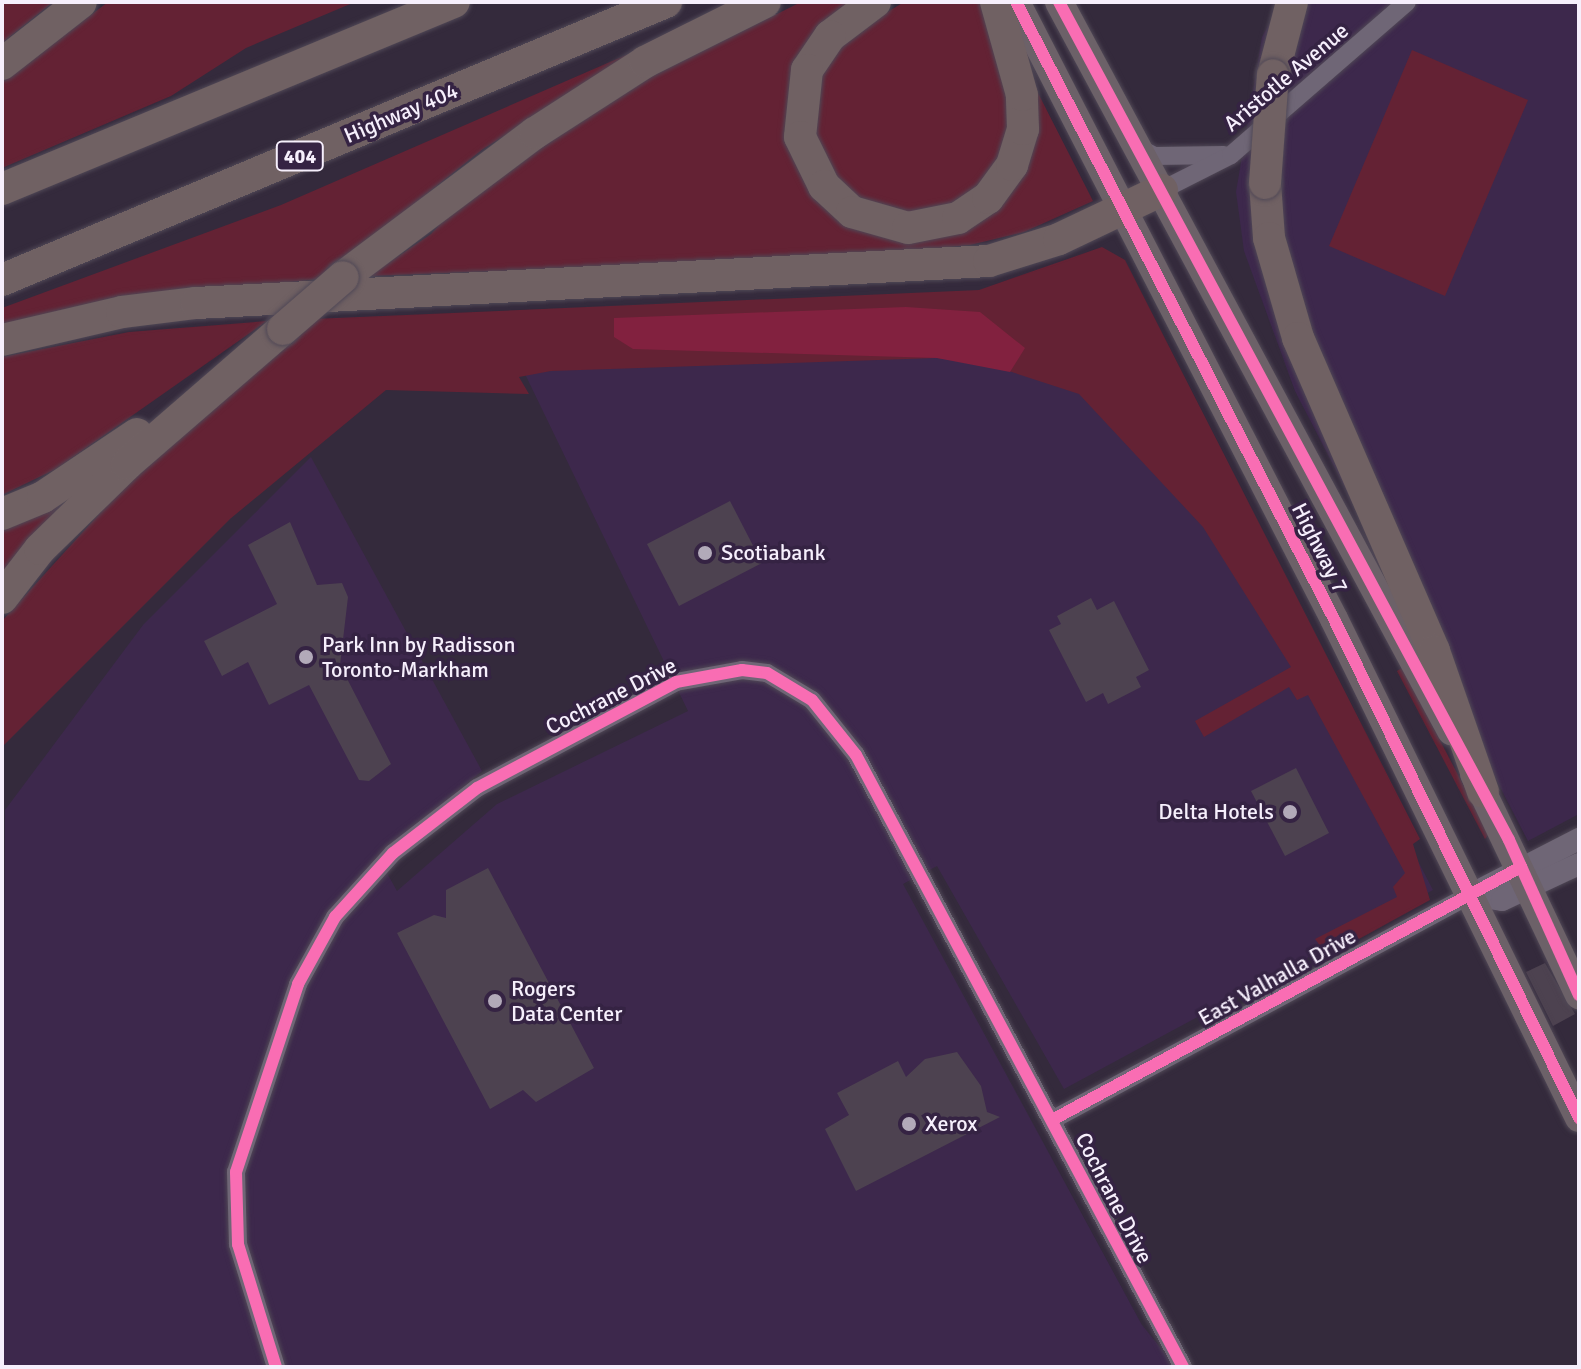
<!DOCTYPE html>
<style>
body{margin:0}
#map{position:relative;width:1581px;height:1369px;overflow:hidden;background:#342a3c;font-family:Signika,sans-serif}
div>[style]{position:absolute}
.built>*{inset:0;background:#3d284c}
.green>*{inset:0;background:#642234}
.forest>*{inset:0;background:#82213f}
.building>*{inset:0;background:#4d4250}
.roads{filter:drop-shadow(0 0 2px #504856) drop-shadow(0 0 2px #504856)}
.minor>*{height:18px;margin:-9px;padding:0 9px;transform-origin:9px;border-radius:9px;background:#6f6676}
.tertiary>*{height:22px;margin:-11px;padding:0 11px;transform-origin:11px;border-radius:11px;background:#6f6676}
.primary>*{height:28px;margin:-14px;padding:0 14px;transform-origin:14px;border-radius:14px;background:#6c6168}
.motorway>*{height:32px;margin:-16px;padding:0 16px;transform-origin:16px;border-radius:16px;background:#706163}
.bridges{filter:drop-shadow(0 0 2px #504856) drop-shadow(0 0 2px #504856)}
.motorway-bridge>*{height:32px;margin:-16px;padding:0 16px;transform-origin:16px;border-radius:16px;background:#706163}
.cycleway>*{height:12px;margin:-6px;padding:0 6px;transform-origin:6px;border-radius:6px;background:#f96db3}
.dots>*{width:22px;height:22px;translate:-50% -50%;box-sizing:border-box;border:4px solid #352343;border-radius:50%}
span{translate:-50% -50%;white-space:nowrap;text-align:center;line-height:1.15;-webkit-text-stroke:7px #352343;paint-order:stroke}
.shield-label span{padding:2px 6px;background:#352343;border:2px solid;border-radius:6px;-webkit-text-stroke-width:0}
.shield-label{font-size:20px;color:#f6effc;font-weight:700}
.street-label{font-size:22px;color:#f6effc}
.poi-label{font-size:22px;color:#f6effc}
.left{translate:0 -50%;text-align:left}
.right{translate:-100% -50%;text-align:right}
.frame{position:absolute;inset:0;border:4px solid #f6effc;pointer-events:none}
</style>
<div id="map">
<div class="built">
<div style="clip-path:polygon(1281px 2px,1579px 2px,1579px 814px,1528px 841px,1295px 391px,1244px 251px,1236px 192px,1262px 37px)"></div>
<div style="clip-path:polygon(713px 352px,1043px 359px,1181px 478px,1315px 662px,1433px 890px,1064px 1089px,937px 866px,903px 884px,1142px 1325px,1176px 1367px,2px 1367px,5px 810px,143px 625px,311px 457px,482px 771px,378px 857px,397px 891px,497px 804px,688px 711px,525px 374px)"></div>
</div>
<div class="green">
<div style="clip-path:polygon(2px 2px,53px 2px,2px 43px)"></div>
<div style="clip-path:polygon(108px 2px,355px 2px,246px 48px,171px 96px,2px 168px,2px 82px)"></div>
<div style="clip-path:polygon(801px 2px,860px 2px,790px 96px,845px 216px,967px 223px,1038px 93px,1093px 201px,1024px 232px,970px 245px,835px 258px,369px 276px,431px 234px,458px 204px,609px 98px)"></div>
<div style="clip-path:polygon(904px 2px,990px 2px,1014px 127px,989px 183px,944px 213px,883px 214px,837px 187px,810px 135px,822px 64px,866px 25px)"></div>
<div style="clip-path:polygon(656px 42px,483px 149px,320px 279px,140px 297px,2px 327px,2px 308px,281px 205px)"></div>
<div style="clip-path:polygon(1412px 50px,1528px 100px,1445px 296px,1329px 246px)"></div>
<div style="clip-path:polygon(1102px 247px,1125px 260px,1420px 839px,1413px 844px,1430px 900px,1328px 956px,1315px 939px,1397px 897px,1393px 887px,1405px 873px,1308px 695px,1297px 700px,1289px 687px,1204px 737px,1195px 721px,1291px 667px,1203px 527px,1079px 394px,981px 362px,936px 358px,551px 371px,519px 377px,529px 394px,386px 390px,230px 519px,2px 747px,2px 621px,121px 490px,313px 319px,979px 290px)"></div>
<div style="clip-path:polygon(267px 321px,56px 469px,2px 495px,2px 357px,129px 332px)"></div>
<div style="clip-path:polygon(64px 496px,70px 504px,2px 581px,2px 531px)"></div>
<div style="clip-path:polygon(1402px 668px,1489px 834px,1485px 839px,1397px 671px)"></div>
</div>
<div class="forest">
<div style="clip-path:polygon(906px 307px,980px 312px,1025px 348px,1010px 372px,937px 358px,633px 349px,614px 337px,614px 318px)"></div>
</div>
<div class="building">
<div style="clip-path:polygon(730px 501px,762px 563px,679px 606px,647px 544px)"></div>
<div style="clip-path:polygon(290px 522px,317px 585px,342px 583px,348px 597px,340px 665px,391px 764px,369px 781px,359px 780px,309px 685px,269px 705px,248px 662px,222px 676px,204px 641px,277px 604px,248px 545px)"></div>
<div style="clip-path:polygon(1091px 598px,1097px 610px,1114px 601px,1149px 670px,1136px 677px,1141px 687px,1108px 704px,1103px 693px,1086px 702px,1049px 630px,1061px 624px,1057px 616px)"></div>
<div style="clip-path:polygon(1296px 768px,1329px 833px,1285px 856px,1251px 791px)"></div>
<div style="clip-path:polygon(488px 868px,594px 1068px,536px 1102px,523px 1090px,490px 1109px,397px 933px,434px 915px,446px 918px,446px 890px)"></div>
<div style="clip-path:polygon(1545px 963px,1575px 1014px,1553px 1026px,1526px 972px)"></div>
<div style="clip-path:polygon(957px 1052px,981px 1086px,987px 1112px,1000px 1117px,856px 1191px,825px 1129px,849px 1115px,837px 1093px,898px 1061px,906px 1077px,925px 1059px)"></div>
</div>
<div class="roads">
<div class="minor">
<div style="left:1139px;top:148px;width:18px;rotate:27deg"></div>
<div style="left:1155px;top:156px;width:69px;rotate:-0.8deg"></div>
<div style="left:1162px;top:190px;width:77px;rotate:-26.9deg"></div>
<div style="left:1231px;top:155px;width:233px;rotate:-41deg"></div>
<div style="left:1052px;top:1120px;width:475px;rotate:-28.3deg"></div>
<div style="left:276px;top:1367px;width:129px;rotate:-107.2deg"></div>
<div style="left:238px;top:1244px;width:72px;rotate:-91.6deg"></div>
<div style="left:236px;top:1172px;width:198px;rotate:-71.7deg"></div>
<div style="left:298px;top:984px;width:77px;rotate:-61.1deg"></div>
<div style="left:335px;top:917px;width:86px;rotate:-47.8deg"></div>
<div style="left:393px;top:853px;width:106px;rotate:-37.7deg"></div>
<div style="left:477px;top:788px;width:225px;rotate:-28deg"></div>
<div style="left:676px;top:682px;width:67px;rotate:-10.3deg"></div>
<div style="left:742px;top:670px;width:25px;rotate:7deg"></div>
<div style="left:767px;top:673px;width:52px;rotate:31deg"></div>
<div style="left:812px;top:700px;width:70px;rotate:51.3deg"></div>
<div style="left:856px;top:755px;width:694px;rotate:61.88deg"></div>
</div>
<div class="tertiary">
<div style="left:1470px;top:895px;width:123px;rotate:-27.2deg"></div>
<div style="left:1470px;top:895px;width:32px;rotate:9deg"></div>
<div style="left:1502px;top:900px;width:85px;rotate:-25.1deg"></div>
</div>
<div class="primary">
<div style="left:1016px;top:2px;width:694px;rotate:62.73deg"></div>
<div style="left:1334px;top:619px;width:556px;rotate:63.85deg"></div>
<div style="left:1059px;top:2px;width:828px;rotate:61.73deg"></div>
<div style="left:1474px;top:774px;width:245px;rotate:64.6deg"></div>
</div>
<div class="motorway">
<div style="left:875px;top:2px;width:56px;rotate:142.9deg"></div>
<div style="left:830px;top:36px;width:41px;rotate:124.1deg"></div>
<div style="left:807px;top:70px;width:67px;rotate:96deg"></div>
<div style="left:800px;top:137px;width:55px;rotate:63.9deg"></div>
<div style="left:824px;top:186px;width:38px;rotate:43deg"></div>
<div style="left:852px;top:212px;width:58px;rotate:15.9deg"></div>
<div style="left:908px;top:228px;width:51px;rotate:-11.3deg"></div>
<div style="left:958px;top:218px;width:36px;rotate:-34deg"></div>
<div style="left:988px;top:198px;width:41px;rotate:-54deg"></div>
<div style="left:1012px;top:165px;width:38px;rotate:-73deg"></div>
<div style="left:1023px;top:129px;width:34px;rotate:-92deg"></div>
<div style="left:1022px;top:95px;width:97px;rotate:-105.6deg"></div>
<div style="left:2px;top:64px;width:100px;rotate:-38.1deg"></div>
<div style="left:1273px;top:75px;width:75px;rotate:-75.4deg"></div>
<div style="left:1265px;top:183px;width:55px;rotate:85.8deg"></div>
<div style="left:1269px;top:238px;width:104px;rotate:73.8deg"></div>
<div style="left:1298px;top:338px;width:341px;rotate:66.5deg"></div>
<div style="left:1434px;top:651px;width:149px;rotate:70.8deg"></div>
<div style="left:2px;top:189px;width:489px;rotate:-22.5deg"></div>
<div style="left:343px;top:277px;width:240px;rotate:-36.9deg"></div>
<div style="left:535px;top:133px;width:131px;rotate:-32.8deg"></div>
<div style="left:645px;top:62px;width:134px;rotate:-26.6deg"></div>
<div style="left:2px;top:280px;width:720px;rotate:-22.72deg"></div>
<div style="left:2px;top:340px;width:123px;rotate:-13.1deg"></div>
<div style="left:122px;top:312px;width:75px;rotate:-6.9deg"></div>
<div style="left:196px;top:303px;width:794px;rotate:-3.03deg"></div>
<div style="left:989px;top:261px;width:73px;rotate:-17.4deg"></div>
<div style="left:1059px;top:239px;width:114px;rotate:-25.4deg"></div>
<div style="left:2px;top:514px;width:44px;rotate:-22.5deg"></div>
<div style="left:43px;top:497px;width:113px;rotate:-33.8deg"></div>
<div style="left:2px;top:598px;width:62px;rotate:-52.2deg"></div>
<div style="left:40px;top:549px;width:122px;rotate:-44.3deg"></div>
<div style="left:127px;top:464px;width:206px;rotate:-40.9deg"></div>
</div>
</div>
<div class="bridges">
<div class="motorway-bridge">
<div style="left:1265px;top:183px;width:108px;rotate:-85.8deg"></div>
<div style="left:283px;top:329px;width:79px;rotate:-40.9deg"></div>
</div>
</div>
<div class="cycleway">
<div style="left:1016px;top:2px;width:694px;rotate:62.73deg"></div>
<div style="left:1334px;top:619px;width:556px;rotate:63.85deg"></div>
<div style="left:1059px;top:2px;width:951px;rotate:61.76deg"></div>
<div style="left:1509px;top:840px;width:170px;rotate:65.7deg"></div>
<div style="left:1052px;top:1120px;width:533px;rotate:-28.34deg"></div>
<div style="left:276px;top:1367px;width:129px;rotate:-107.2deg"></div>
<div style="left:238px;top:1244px;width:72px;rotate:-91.6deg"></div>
<div style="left:236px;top:1172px;width:198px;rotate:-71.7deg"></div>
<div style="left:298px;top:984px;width:77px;rotate:-61.1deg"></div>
<div style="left:335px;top:917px;width:86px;rotate:-47.8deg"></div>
<div style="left:393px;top:853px;width:106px;rotate:-37.7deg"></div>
<div style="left:477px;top:788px;width:225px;rotate:-28deg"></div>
<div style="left:676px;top:682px;width:67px;rotate:-10.3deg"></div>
<div style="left:742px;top:670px;width:25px;rotate:7deg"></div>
<div style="left:767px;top:673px;width:52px;rotate:31deg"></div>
<div style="left:812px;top:700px;width:70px;rotate:51.3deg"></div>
<div style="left:856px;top:755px;width:694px;rotate:61.88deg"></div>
</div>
<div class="dots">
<div style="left:705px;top:553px;background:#b2aab9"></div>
<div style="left:306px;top:657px;background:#b2aab9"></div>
<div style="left:1290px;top:812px;background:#b2aab9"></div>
<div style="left:495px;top:1001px;background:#b2aab9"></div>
<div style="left:909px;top:1124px;background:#b2aab9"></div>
</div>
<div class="shield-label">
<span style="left:300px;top:156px">404</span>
</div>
<div class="street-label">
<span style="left:1286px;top:77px;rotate:-40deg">Aristotle Avenue</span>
<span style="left:401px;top:113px;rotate:-23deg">Highway 404</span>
<span style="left:1320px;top:548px;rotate:63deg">Highway 7</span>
<span style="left:611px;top:696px;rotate:-27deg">Cochrane Drive</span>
<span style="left:1277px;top:977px;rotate:-29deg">East Valhalla Drive</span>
<span style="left:1114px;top:1198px;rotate:63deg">Cochrane Drive</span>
</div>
<div class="poi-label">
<span class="left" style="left:721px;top:553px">Scotiabank</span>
<span class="left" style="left:322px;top:657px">Park Inn by Radisson<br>Toronto-Markham</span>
<span class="right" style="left:1274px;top:812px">Delta Hotels</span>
<span class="left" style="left:511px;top:1001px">Rogers<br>Data Center</span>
<span class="left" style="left:925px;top:1124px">Xerox</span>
</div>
<div class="frame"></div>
</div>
